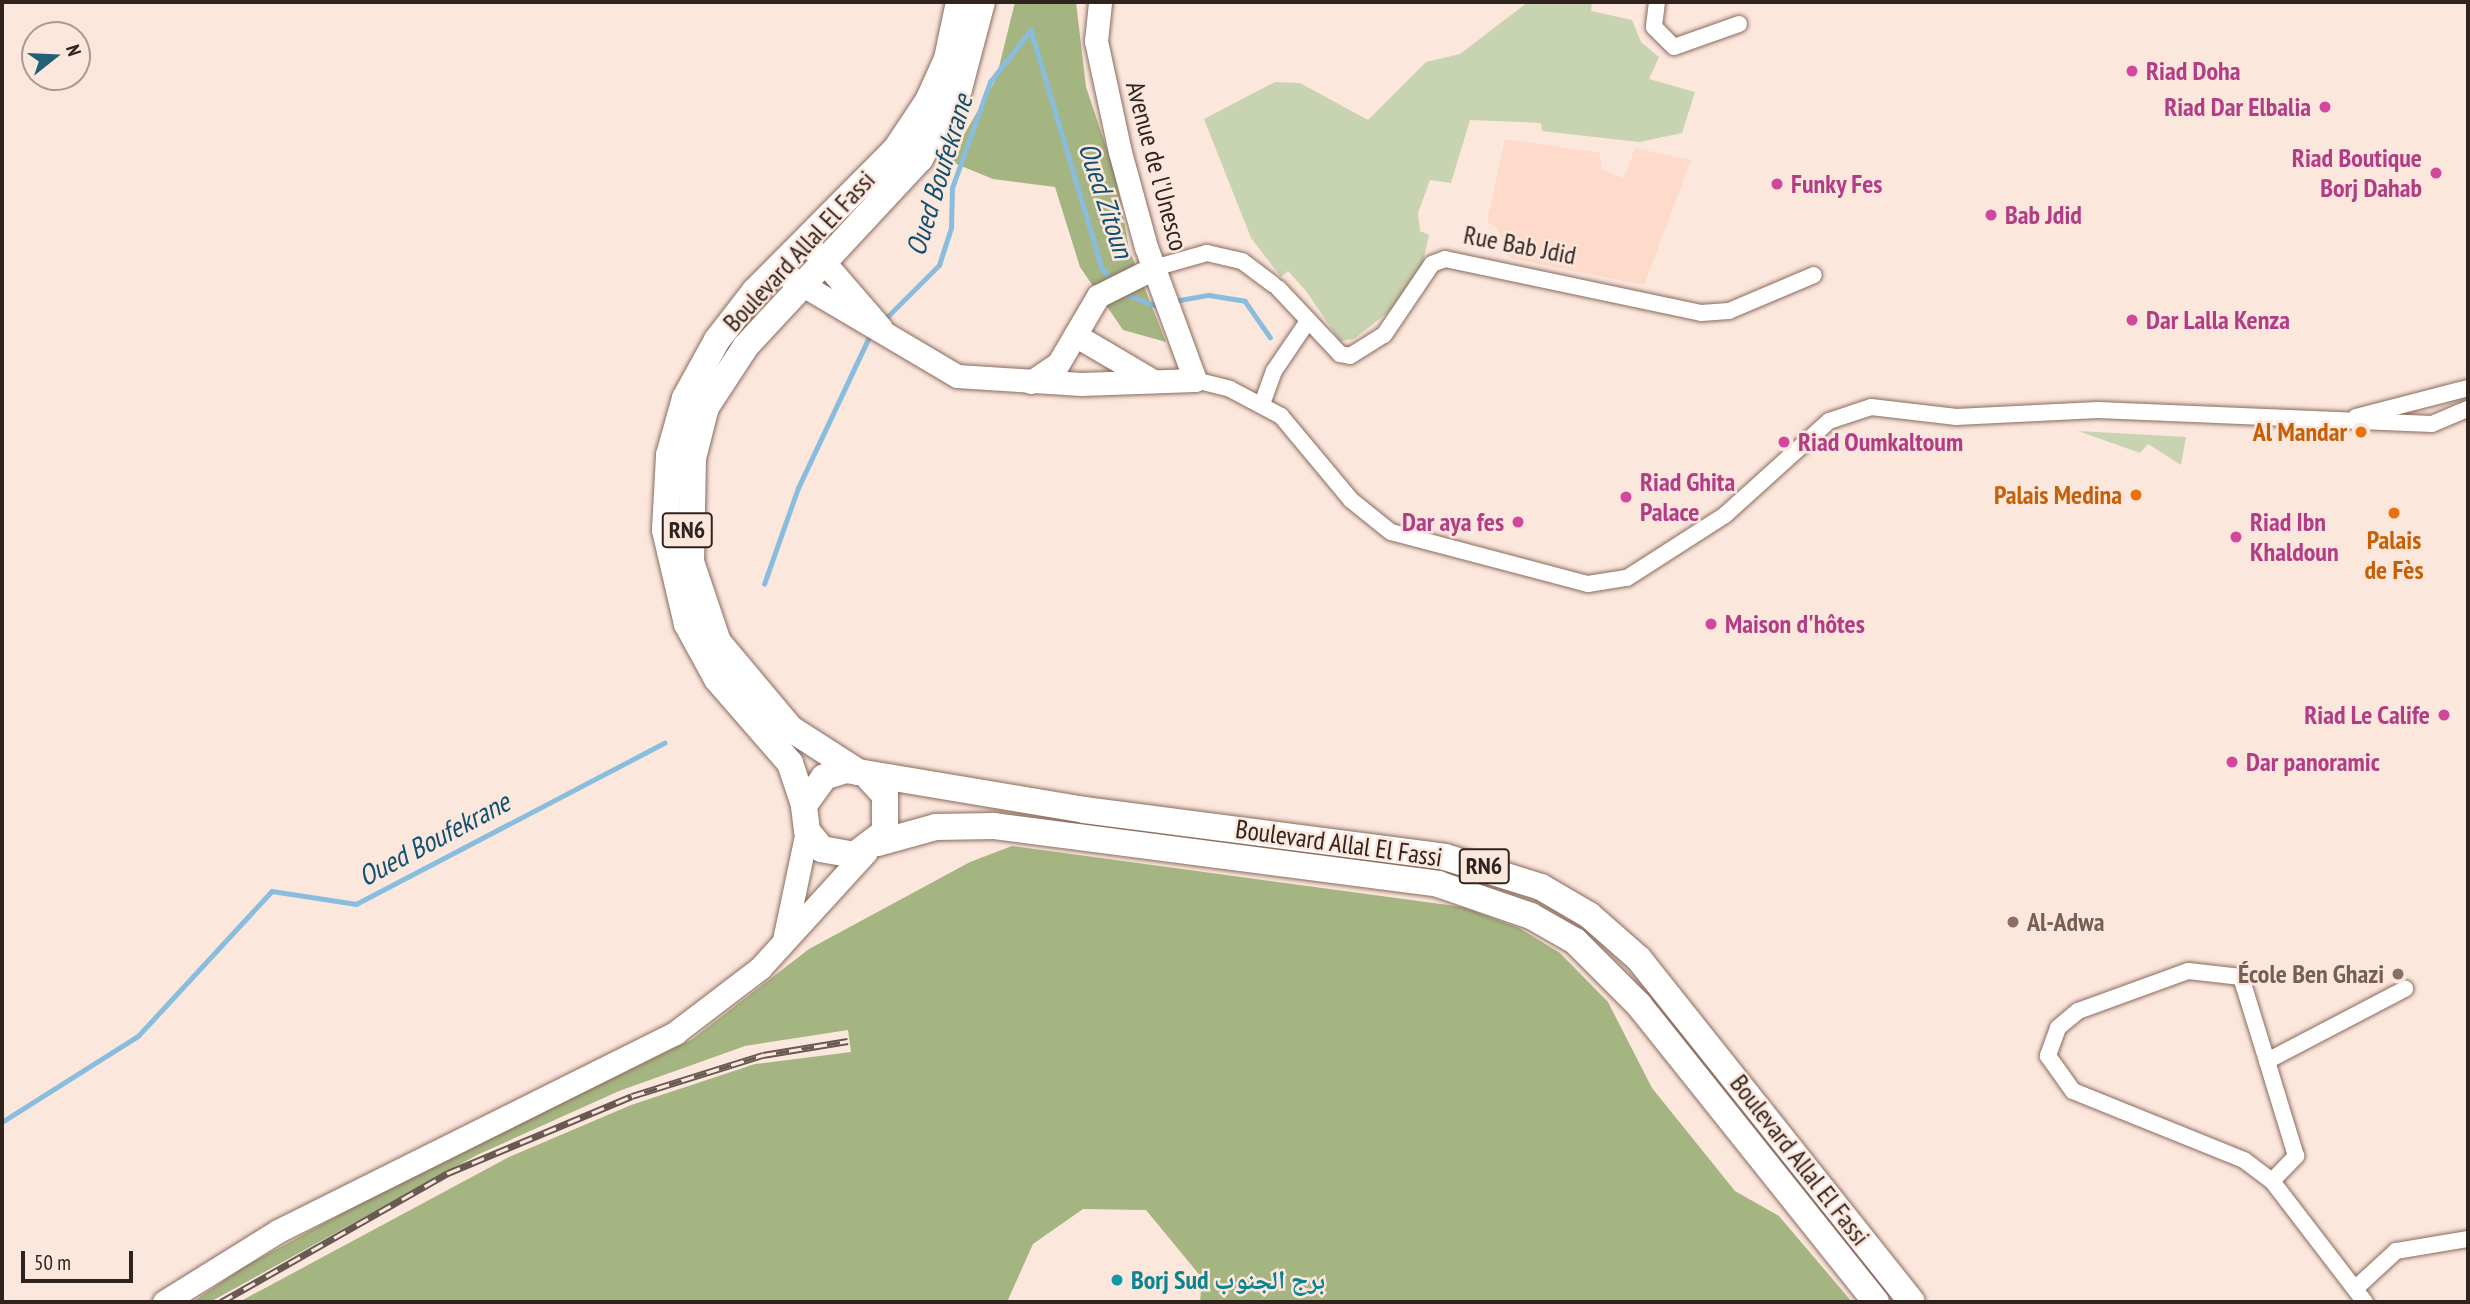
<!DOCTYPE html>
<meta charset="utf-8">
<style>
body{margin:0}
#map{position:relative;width:2470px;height:1304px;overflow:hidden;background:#fce7dd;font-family:"PT Sans Narrow","Noto Naskh Arabic",sans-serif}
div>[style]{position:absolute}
.built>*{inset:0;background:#fddaca}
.green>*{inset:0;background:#c8d3b1}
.forest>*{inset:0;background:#a5b582}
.stream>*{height:4.5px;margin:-2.25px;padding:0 2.25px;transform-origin:2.25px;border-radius:2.25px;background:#89bdde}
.roads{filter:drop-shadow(0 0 2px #8a6b5d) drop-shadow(0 0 2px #8a6b5d)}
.minor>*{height:16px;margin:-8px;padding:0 8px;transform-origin:8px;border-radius:8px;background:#fff}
.secondary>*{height:23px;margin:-11.5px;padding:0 11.5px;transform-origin:11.5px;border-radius:11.5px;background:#fff}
.primary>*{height:26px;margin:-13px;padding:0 13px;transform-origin:13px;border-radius:13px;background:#fff}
.rail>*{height:7px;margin-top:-3.5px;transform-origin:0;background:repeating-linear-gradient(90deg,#fce7dd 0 13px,#685953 0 26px);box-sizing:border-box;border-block:2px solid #685953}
.dots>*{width:19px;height:19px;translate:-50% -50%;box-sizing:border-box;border:4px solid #fce7dd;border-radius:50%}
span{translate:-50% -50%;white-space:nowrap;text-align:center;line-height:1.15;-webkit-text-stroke:5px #fce7dd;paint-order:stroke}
.shield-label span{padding:2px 5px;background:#fce7dd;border:2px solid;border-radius:5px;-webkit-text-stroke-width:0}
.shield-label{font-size:24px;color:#30231e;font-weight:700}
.hotel-label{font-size:26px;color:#b23c85;font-weight:700}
.left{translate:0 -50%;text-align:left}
.right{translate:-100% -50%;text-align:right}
.street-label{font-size:26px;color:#30231e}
.food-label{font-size:26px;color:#c56008;font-weight:700}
.education-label{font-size:26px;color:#785e54;font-weight:700}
.culture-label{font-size:26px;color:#0d838f;font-weight:700}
.water-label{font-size:28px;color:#105071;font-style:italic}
.frame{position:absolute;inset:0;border:4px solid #30231e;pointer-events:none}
.north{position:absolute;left:21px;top:21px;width:70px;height:70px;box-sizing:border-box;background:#fce7dd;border:2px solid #aa9991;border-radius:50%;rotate:72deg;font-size:19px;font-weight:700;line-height:28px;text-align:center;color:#30231e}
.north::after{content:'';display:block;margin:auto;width:24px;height:32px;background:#216076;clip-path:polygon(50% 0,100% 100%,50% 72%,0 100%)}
.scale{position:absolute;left:21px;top:1251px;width:112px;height:32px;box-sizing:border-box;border:4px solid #30231e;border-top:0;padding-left:9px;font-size:21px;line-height:24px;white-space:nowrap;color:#30231e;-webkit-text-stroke:5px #fce7dd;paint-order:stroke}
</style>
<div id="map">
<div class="built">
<div style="clip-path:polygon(1505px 139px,1600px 153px,1601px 170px,1624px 178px,1635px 148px,1691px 160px,1644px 285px,1509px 258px,1496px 226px,1487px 222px)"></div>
</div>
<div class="green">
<div style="clip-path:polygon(1528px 2px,1592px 2px,1591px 11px,1632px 20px,1641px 42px,1659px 57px,1649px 79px,1695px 92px,1682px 133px,1639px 142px,1542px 131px,1541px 123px,1470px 120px,1451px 183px,1430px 180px,1418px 213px,1420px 231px,1429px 235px,1423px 262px,1392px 309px,1354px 339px,1340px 341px,1306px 291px,1288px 271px,1281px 277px,1251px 238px,1204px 119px,1275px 82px,1300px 83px,1368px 120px,1426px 62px,1460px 54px)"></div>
<div style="clip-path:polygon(2078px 431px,2186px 437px,2181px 465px,2148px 444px,2140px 453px)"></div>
</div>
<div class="forest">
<div style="clip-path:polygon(1015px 2px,1076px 2px,1086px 87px,1116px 176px,1129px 249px,1166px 342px,1123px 330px,1080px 267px,1055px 187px,993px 179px,949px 161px,996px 79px)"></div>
<div style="clip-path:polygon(1012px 846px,1463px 907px,1519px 928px,1560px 953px,1608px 1002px,1652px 1088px,1735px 1191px,1779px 1216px,1852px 1302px,1200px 1302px,1202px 1278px,1146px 1210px,1083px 1209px,1033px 1244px,1007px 1302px,239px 1302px,509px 1157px,631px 1105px,755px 1064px,851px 1052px,848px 1030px,745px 1046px,619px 1091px,477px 1155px,210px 1302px,193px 1302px,242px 1268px,396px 1184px,691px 1040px,809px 949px,970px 862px)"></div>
</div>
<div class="stream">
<div style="left:1031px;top:30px;width:248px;rotate:73.4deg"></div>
<div style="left:1102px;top:268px;width:17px;rotate:50deg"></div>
<div style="left:1123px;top:293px;width:40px;rotate:21deg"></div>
<div style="left:1174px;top:301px;width:36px;rotate:-10deg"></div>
<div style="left:1209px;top:295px;width:36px;rotate:9deg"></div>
<div style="left:1245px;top:301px;width:44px;rotate:55.2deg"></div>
<div style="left:884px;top:320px;width:78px;rotate:-45deg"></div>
<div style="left:939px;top:265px;width:39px;rotate:-72deg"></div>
<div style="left:951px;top:228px;width:40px;rotate:-88.6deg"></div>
<div style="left:952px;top:188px;width:113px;rotate:-70.3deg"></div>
<div style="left:990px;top:82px;width:65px;rotate:-51.9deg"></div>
<div style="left:764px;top:584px;width:102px;rotate:-70.5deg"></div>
<div style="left:798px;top:488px;width:165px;rotate:-64.8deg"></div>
<div style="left:2px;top:1122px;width:161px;rotate:-32.3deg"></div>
<div style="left:138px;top:1036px;width:197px;rotate:-47.3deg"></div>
<div style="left:272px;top:891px;width:85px;rotate:8.8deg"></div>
<div style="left:356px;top:904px;width:348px;rotate:-27.6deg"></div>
</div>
<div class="roads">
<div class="minor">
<div style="left:1657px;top:2px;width:25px;rotate:97deg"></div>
<div style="left:1654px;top:27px;width:28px;rotate:45deg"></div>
<div style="left:1674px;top:47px;width:69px;rotate:-19.5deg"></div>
<div style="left:1154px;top:268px;width:55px;rotate:-15.8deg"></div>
<div style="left:1207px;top:253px;width:36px;rotate:13deg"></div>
<div style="left:1242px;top:261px;width:39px;rotate:37deg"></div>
<div style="left:1278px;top:288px;width:91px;rotate:46.8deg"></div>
<div style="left:1340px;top:354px;width:10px;rotate:11deg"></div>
<div style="left:1350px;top:356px;width:40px;rotate:-32deg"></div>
<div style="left:1384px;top:335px;width:86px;rotate:-55.9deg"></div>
<div style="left:1432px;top:264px;width:14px;rotate:-21deg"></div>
<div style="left:1445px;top:259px;width:262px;rotate:11.9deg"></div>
<div style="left:1701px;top:313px;width:28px;rotate:-4deg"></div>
<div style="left:1729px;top:311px;width:92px;rotate:-23deg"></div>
<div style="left:1195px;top:380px;width:36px;rotate:14deg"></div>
<div style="left:1230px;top:389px;width:58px;rotate:27.9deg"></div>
<div style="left:1281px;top:416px;width:109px;rotate:50.2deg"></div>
<div style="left:1351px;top:500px;width:51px;rotate:38.7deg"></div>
<div style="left:1391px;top:532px;width:204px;rotate:14.8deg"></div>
<div style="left:1588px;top:584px;width:39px;rotate:-9deg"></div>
<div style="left:1627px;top:578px;width:117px;rotate:-32.7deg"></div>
<div style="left:1725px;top:515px;width:140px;rotate:-42.1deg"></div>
<div style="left:1829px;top:421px;width:44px;rotate:-18.4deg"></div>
<div style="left:1871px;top:407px;width:86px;rotate:6.7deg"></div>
<div style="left:1956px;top:417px;width:142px;rotate:-2.8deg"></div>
<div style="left:2098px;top:410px;width:334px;rotate:2.4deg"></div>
<div style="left:2432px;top:424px;width:39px;rotate:-23deg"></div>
<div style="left:1262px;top:404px;width:35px;rotate:-70deg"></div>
<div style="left:1274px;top:371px;width:60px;rotate:-55.8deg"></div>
<div style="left:2356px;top:417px;width:116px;rotate:-14.5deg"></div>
<div style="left:2267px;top:1061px;width:88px;rotate:-107.2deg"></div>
<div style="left:2241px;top:977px;width:53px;rotate:-173.5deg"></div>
<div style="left:2188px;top:971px;width:117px;rotate:160deg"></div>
<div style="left:2078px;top:1011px;width:26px;rotate:140deg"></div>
<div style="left:2058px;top:1028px;width:30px;rotate:110deg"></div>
<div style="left:2048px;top:1056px;width:43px;rotate:54.5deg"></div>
<div style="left:2073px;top:1091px;width:184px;rotate:22deg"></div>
<div style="left:2244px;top:1160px;width:35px;rotate:37deg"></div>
<div style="left:2272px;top:1181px;width:153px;rotate:52.5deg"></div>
<div style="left:2272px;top:1181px;width:35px;rotate:-46deg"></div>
<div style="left:2296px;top:1156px;width:99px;rotate:-107deg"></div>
<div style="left:2267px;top:1061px;width:156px;rotate:-27.6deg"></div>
<div style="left:2357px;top:1287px;width:53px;rotate:-42.7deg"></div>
<div style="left:2396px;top:1251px;width:73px;rotate:-9.5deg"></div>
</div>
<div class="secondary">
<div style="left:805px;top:240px;width:116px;rotate:49.2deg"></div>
<div style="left:776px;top:269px;width:210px;rotate:30.6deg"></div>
<div style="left:957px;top:376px;width:124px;rotate:3.7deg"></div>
<div style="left:1081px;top:384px;width:114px;rotate:-2deg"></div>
<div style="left:1195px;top:380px;width:142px;rotate:-110.2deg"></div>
<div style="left:1146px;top:247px;width:98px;rotate:-105.3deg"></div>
<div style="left:1120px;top:152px;width:114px;rotate:-102.2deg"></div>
<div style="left:1096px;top:41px;width:39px;rotate:-84deg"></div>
<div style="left:1075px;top:335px;width:91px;rotate:30.5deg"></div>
<div style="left:1031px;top:382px;width:32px;rotate:-34deg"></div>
<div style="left:1058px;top:364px;width:79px;rotate:-59.5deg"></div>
<div style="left:1098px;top:296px;width:63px;rotate:-26.6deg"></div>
<div style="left:784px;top:940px;width:111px;rotate:-78.1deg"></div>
<div style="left:164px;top:1302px;width:134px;rotate:-31.9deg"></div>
<div style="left:278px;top:1231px;width:444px;rotate:-26.5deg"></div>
<div style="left:675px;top:1033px;width:107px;rotate:-37.4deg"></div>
<div style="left:760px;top:968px;width:157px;rotate:-47.6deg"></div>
</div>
<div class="primary">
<div style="left:858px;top:772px;width:80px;rotate:-147.3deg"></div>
<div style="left:791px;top:729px;width:114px;rotate:-130deg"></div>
<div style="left:718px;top:642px;width:84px;rotate:-108.6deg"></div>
<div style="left:691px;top:562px;width:104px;rotate:-88.9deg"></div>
<div style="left:693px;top:458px;width:53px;rotate:-75.7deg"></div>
<div style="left:706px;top:407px;width:73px;rotate:-56.7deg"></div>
<div style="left:746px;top:346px;width:255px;rotate:-47.1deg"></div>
<div style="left:920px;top:159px;width:80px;rotate:-60.9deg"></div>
<div style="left:959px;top:89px;width:90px;rotate:-75.2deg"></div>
<div style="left:868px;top:777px;width:25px;rotate:47deg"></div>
<div style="left:885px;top:795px;width:37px;rotate:90deg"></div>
<div style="left:885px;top:832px;width:38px;rotate:143deg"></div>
<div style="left:855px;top:855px;width:34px;rotate:-170deg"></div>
<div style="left:822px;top:849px;width:23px;rotate:-130deg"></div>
<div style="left:807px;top:831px;width:26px;rotate:-97deg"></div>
<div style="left:804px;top:805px;width:34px;rotate:-54deg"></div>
<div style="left:824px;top:777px;width:23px;rotate:-18deg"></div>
<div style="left:846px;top:770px;width:241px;rotate:9.5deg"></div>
<div style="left:1084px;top:810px;width:364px;rotate:7.4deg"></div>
<div style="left:1445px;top:857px;width:101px;rotate:17.4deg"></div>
<div style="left:1541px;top:887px;width:56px;rotate:30.3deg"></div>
<div style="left:1589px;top:915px;width:67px;rotate:41.3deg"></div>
<div style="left:1639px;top:959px;width:438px;rotate:51.5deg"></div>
<div style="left:804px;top:805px;width:44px;rotate:-108.4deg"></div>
<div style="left:790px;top:763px;width:111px;rotate:-131deg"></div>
<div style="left:717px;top:679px;width:63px;rotate:-118.6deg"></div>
<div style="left:687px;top:624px;width:97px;rotate:-103.2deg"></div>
<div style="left:665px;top:530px;width:75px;rotate:-86.9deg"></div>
<div style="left:669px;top:455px;width:59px;rotate:-74.3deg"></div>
<div style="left:685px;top:398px;width:66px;rotate:-61.1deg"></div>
<div style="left:717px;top:340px;width:62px;rotate:-52.2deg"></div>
<div style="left:755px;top:291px;width:200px;rotate:-45.2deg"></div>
<div style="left:896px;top:149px;width:58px;rotate:-56.3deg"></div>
<div style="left:928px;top:101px;width:46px;rotate:-65.7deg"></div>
<div style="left:947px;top:59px;width:58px;rotate:-78.1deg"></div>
<div style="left:878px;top:843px;width:60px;rotate:-15.4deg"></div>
<div style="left:936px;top:827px;width:58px;rotate:-1deg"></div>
<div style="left:994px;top:826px;width:448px;rotate:7.4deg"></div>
<div style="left:1438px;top:884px;width:98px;rotate:19deg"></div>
<div style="left:1531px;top:916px;width:51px;rotate:29.6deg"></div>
<div style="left:1575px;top:941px;width:91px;rotate:45deg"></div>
<div style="left:1639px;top:1005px;width:380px;rotate:51.4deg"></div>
</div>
</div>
<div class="rail">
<div style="left:221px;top:1302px;width:261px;rotate:-29.6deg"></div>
<div style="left:448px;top:1173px;width:199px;rotate:-22.7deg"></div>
<div style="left:632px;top:1096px;width:137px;rotate:-17.4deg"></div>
<div style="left:763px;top:1055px;width:86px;rotate:-9.4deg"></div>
</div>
<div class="dots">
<div style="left:2132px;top:71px;background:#d1479c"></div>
<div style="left:2325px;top:107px;background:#d1479c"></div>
<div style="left:2436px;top:173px;background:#d1479c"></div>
<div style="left:1777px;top:184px;background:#d1479c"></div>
<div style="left:1991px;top:215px;background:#d1479c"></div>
<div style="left:2132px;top:320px;background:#d1479c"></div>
<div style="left:2361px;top:432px;background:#e8710a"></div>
<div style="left:1784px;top:442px;background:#d1479c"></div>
<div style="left:2136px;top:495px;background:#e8710a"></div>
<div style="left:1626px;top:497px;background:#d1479c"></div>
<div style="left:2394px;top:513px;background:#e8710a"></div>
<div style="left:1518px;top:522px;background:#d1479c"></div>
<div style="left:2236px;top:537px;background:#d1479c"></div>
<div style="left:1711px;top:624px;background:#d1479c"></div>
<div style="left:2444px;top:715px;background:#d1479c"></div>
<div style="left:2232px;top:762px;background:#d1479c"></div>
<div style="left:2013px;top:922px;background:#8d6e63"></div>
<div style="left:2398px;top:974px;background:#8d6e63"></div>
<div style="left:1117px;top:1280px;background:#0f9aa8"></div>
</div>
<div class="shield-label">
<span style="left:687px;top:530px">RN6</span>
<span style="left:1484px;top:866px">RN6</span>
</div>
<div class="hotel-label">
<span class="left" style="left:2146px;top:71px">Riad Doha</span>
<span class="right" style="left:2311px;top:107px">Riad Dar Elbalia</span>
<span class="right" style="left:2422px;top:173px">Riad Boutique<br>Borj Dahab</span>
<span class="left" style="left:1791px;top:184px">Funky Fes</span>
<span class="left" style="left:2005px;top:215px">Bab Jdid</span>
<span class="left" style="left:2146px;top:320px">Dar Lalla Kenza</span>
<span class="left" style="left:1798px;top:442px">Riad Oumkaltoum</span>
<span class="left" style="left:1640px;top:497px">Riad Ghita<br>Palace</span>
<span class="right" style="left:1504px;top:522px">Dar aya fes</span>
<span class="left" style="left:2250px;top:537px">Riad Ibn<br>Khaldoun</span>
<span class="left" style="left:1725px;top:624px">Maison d'hôtes</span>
<span class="right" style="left:2430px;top:715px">Riad Le Calife</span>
<span class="left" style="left:2246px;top:762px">Dar panoramic</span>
</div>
<div class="street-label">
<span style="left:1157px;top:166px;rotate:75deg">Avenue de l'Unesco</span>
<span style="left:1520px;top:245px;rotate:11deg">Rue Bab Jdid</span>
<span style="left:799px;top:251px;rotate:-47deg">Boulevard Allal El Fassi</span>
<span style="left:1339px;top:843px;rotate:8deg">Boulevard Allal El Fassi</span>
<span style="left:1800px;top:1160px;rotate:52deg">Boulevard Allal El Fassi</span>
</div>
<div class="food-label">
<span class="right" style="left:2347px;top:432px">Al Mandar</span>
<span class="right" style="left:2122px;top:495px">Palais Medina</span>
<span style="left:2394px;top:555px">Palais<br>de Fès</span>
</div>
<div class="education-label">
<span class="left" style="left:2027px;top:922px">Al-Adwa</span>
<span class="right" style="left:2384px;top:974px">École Ben Ghazi</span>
</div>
<div class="culture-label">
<span class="left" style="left:1131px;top:1280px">Borj Sud برج الجنوب</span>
</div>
<div class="water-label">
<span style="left:939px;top:175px;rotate:-73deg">Oued Boufekrane</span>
<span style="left:1106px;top:200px;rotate:72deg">Oued Zitoun</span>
<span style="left:434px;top:839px;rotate:-28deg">Oued Boufekrane</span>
</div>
<div class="frame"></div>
<div class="north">N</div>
<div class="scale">50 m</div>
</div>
